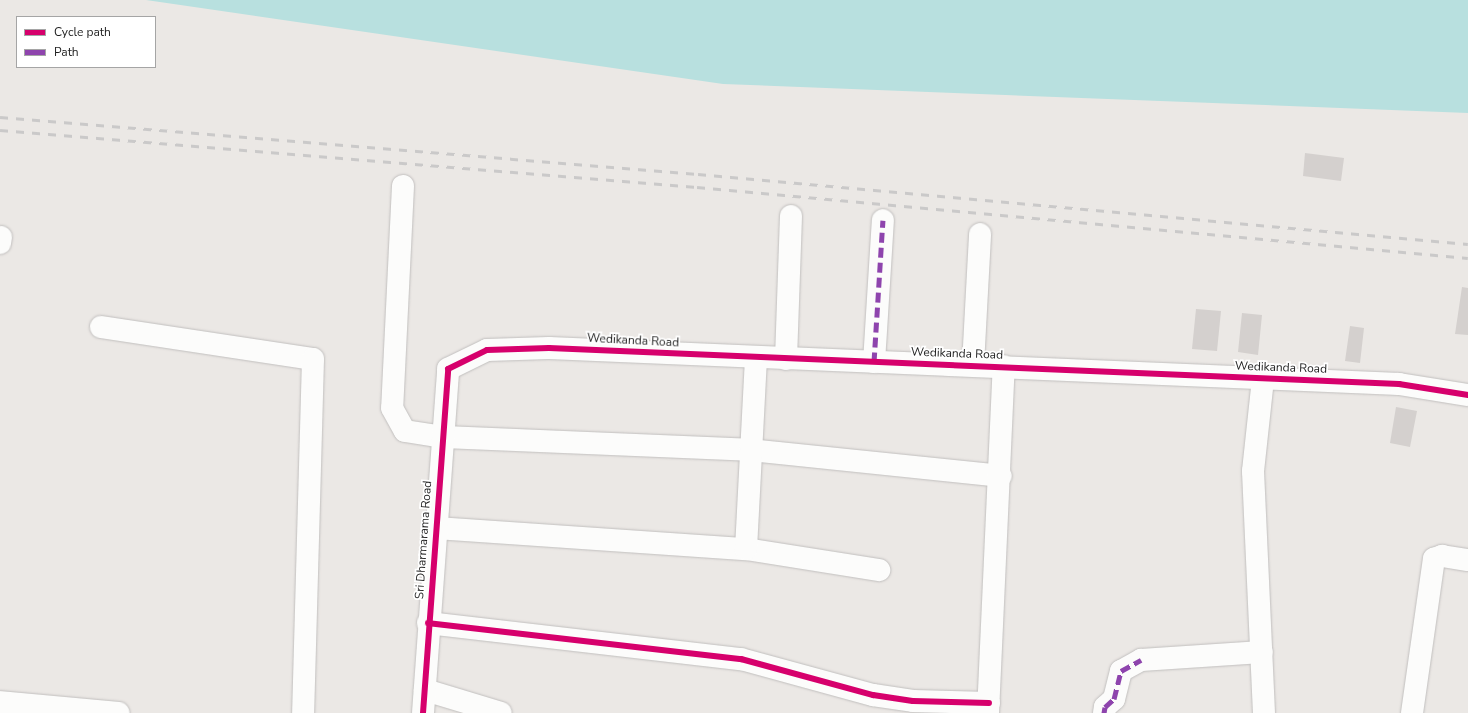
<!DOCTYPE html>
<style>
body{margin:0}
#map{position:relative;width:1468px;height:713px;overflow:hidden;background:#ebe8e5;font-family:"Nunito Sans",sans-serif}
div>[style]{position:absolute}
.water>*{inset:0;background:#b8e0df}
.building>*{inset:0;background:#d4d0ce}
.roads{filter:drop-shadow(0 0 1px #c1bfbe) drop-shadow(0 0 1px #c1bfbe)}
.minor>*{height:22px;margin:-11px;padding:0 11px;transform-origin:11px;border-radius:11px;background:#fcfcfb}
.rail>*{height:3px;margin-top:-1.5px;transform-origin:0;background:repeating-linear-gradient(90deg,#cac9c9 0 8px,transparent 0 16px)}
.quiet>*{height:5px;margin-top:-2.5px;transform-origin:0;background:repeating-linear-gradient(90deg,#8e44ad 0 10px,transparent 0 15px)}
.cycleway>*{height:6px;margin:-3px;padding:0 3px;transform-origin:3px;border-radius:3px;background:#d6006c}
span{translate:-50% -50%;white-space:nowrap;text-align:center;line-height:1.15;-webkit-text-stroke:3.5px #fff;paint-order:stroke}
.street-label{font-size:12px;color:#1d1d1d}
.legend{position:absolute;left:16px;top:16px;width:140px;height:52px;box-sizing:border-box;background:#fff;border:1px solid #a5a5a5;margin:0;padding:5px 7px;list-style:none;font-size:12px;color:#1d1d1d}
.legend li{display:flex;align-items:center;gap:8px;height:20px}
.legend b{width:20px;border:1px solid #a5a5a5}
</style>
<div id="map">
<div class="water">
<div style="clip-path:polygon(146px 0,1468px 0,1468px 113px,723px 84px)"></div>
</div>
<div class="building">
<div style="clip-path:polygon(1305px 153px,1344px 158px,1341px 181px,1303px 176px)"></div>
<div style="clip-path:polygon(1462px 287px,1468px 288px,1468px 335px,1455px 334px)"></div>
<div style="clip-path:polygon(1196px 309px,1221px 311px,1217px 351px,1192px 349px)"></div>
<div style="clip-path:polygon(1242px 313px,1262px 315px,1258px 355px,1238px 352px)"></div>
<div style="clip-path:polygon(1350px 326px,1364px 328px,1360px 363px,1345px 361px)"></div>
<div style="clip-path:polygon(1396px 407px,1417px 411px,1410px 447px,1390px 443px)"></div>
</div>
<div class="roads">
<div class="minor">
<div style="left:403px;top:186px;width:222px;rotate:92.8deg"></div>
<div style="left:392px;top:408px;width:26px;rotate:61deg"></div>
<div style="left:405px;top:431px;width:38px;rotate:9deg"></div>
<div style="left:443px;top:437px;width:307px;rotate:2.4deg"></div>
<div style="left:750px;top:450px;width:252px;rotate:5.9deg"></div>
<div style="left:0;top:243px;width:6px;rotate:-81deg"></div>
<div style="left:101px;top:327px;width:214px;rotate:8.6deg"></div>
<div style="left:313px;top:359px;width:354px;rotate:91.6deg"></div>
<div style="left:786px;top:359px;width:143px;rotate:-88deg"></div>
<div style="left:874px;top:362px;width:142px;rotate:-86.4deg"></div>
<div style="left:973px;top:365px;width:131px;rotate:-86.9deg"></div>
<div style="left:1263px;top:379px;width:93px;rotate:96.2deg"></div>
<div style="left:1253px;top:471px;width:242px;rotate:87.4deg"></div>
<div style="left:436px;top:528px;width:311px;rotate:3.9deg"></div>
<div style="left:746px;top:549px;width:135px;rotate:9deg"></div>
<div style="left:746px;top:549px;width:191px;rotate:-87deg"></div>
<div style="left:428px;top:623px;width:315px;rotate:6.6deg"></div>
<div style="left:741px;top:659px;width:137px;rotate:15.3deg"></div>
<div style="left:873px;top:695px;width:40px;rotate:8.5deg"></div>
<div style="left:913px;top:701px;width:76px;rotate:1.5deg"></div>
<div style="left:425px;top:690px;width:79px;rotate:16.8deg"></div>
<div style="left:0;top:702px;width:119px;rotate:5.3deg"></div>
<div style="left:423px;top:713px;width:345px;rotate:-85.8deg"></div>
<div style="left:448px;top:369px;width:43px;rotate:-26deg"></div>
<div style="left:487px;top:350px;width:62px;rotate:-1.8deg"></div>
<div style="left:549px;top:348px;width:851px;rotate:2.43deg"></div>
<div style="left:1399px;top:384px;width:70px;rotate:9.1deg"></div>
<div style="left:988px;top:713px;width:347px;rotate:-87.4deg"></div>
<div style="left:1104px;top:713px;width:6px;rotate:-81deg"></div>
<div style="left:1105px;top:707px;width:12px;rotate:-42deg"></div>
<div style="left:1114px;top:699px;width:29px;rotate:-76deg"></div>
<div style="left:1121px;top:671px;width:23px;rotate:-29deg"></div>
<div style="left:1141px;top:660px;width:121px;rotate:-3.8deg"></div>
<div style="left:1412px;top:713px;width:156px;rotate:-81.9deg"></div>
<div style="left:1434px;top:559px;width:9px;rotate:-21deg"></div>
<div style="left:1442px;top:556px;width:26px;rotate:9deg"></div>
</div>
</div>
<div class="rail">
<div style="left:0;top:117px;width:700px;rotate:4.67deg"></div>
<div style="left:698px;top:174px;width:773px;rotate:5.19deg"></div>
<div style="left:0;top:130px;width:699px;rotate:4.68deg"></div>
<div style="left:697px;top:187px;width:774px;rotate:5.26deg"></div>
</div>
<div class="quiet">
<div style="left:874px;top:362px;width:142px;rotate:-86.4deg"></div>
<div style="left:1104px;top:713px;width:6px;rotate:-81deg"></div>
<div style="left:1105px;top:707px;width:12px;rotate:-42deg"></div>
<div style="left:1114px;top:699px;width:29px;rotate:-76deg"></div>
<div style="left:1121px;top:671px;width:23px;rotate:-29deg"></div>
</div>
<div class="cycleway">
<div style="left:428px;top:623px;width:315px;rotate:6.6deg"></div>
<div style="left:741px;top:659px;width:137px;rotate:15.3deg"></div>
<div style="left:873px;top:695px;width:40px;rotate:8.5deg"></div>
<div style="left:913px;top:701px;width:76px;rotate:1.5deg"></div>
<div style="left:423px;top:713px;width:345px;rotate:-85.8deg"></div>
<div style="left:448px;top:369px;width:43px;rotate:-26deg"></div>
<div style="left:487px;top:350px;width:62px;rotate:-1.8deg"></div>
<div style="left:549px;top:348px;width:851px;rotate:2.43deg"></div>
<div style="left:1399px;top:384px;width:70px;rotate:9.1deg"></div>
</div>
<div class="street-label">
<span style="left:633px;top:341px;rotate:3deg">Wedikanda Road</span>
<span style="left:957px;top:354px;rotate:2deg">Wedikanda Road</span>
<span style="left:1281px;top:368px;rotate:2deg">Wedikanda Road</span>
<span style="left:424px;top:540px;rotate:-86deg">Sri Dharmarama Road</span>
</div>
<ul class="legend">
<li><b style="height:5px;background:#d6006c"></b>Cycle path</li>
<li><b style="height:5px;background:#8e44ad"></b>Path</li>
</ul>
</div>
